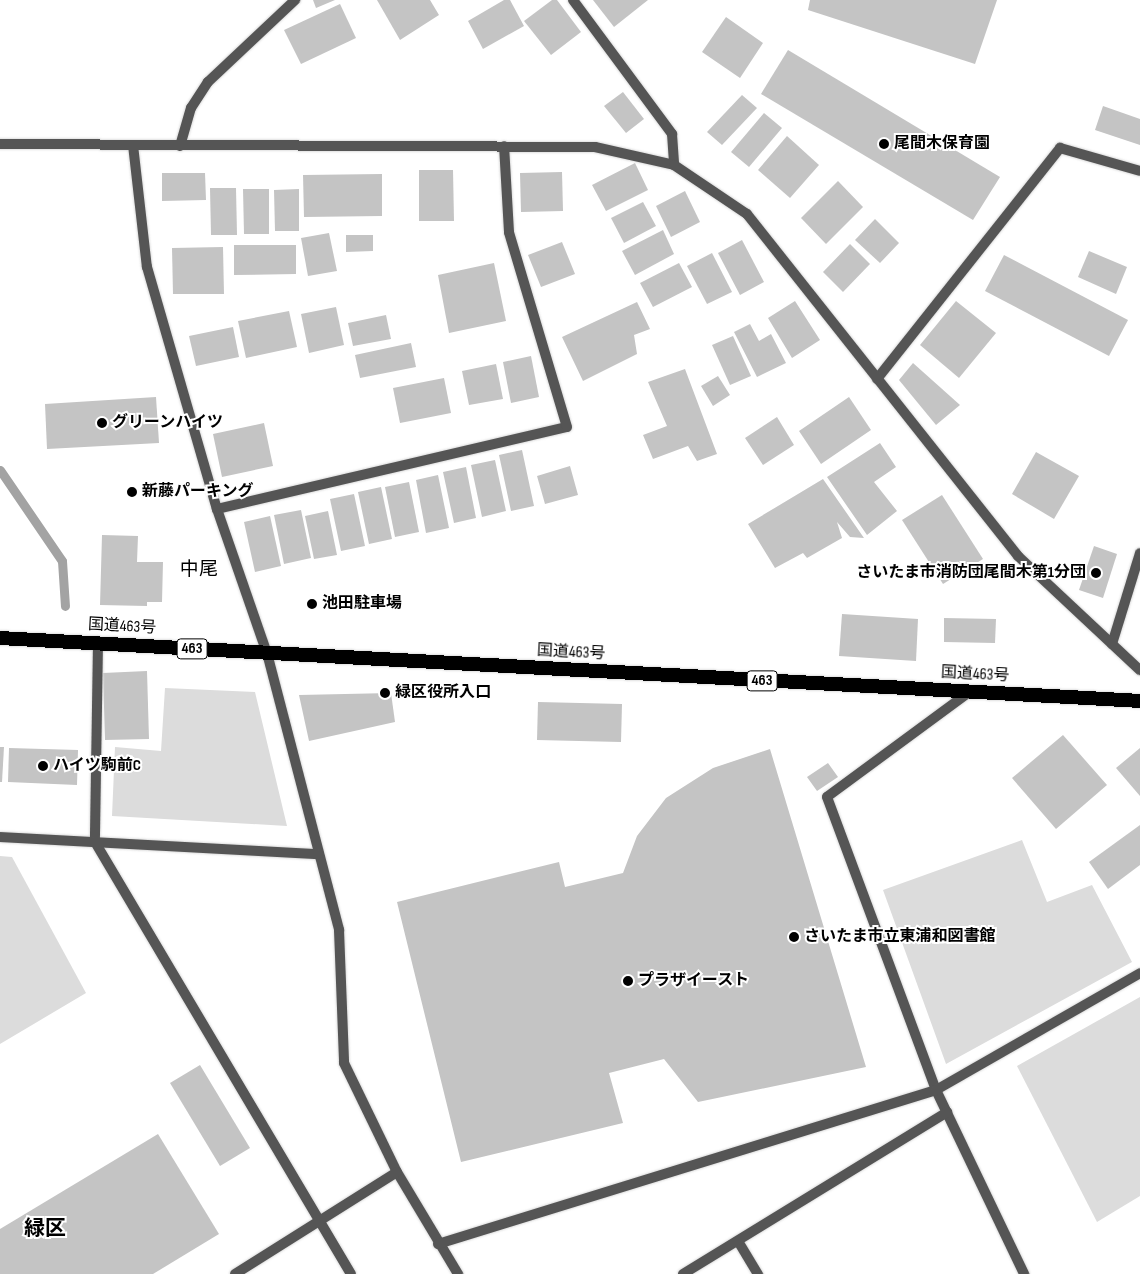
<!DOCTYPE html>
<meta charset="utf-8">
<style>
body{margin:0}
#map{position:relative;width:1140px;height:1274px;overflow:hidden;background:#fff;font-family:"Sofia Sans Condensed","Noto Sans JP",sans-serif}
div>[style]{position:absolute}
.green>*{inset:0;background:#dcdcdc}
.stream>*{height:9px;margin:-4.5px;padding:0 4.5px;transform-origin:4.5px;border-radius:4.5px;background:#a3a3a3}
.building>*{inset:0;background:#c4c4c4}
.roads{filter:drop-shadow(0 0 1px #dbdbdb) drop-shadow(0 0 1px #dbdbdb)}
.pedestrian>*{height:10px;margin:-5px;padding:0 5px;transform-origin:5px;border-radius:5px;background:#555}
.minor>*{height:10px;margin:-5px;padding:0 5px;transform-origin:5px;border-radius:5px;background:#555}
.tertiary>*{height:10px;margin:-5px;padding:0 5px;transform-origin:5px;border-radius:5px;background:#555}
.trunk>*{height:14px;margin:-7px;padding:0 7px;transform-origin:7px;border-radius:7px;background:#000}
.dots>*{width:14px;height:14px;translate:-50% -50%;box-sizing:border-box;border:2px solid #fff;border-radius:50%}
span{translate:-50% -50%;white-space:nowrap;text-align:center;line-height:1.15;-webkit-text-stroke:4px #fff;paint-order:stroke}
.shield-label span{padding:1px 4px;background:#fff;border:1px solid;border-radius:4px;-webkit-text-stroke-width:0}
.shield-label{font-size:15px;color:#000;font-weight:700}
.poi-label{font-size:16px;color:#000;font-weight:700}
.left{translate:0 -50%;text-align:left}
.right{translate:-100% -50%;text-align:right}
.street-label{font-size:16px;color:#000}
.quarter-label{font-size:19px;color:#000}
.district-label{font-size:21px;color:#000;font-weight:700}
</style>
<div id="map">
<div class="green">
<div style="clip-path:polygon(165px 688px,255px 692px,287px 826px,112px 816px,115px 747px,161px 751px)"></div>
<div style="clip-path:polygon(1022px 840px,1047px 902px,1092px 885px,1132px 962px,946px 1064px,883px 890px)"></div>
<div style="clip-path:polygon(0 856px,12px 857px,86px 993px,0 1044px)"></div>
<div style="clip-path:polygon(1140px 997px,1140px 1196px,1097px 1222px,1017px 1066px)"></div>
</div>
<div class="stream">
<div style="left:0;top:470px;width:110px;rotate:55.7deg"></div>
<div style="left:62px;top:561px;width:45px;rotate:86.2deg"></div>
</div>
<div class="building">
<div style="clip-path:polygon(313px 0,335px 0,316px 8px)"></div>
<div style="clip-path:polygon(377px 0,430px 0,439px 15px,400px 40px)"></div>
<div style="clip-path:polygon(504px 0,510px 0,524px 26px,483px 49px,468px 21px)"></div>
<div style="clip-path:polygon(552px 0,557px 0,581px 32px,551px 55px,524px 21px)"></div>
<div style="clip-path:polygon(593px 0,648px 0,614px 27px)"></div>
<div style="clip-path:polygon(810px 0,997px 0,975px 64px,808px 10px)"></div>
<div style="clip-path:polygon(340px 4px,356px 38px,301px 64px,284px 30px)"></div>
<div style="clip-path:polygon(726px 17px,763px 43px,740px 78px,702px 52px)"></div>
<div style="clip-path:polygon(788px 50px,1000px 177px,973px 220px,761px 94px)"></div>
<div style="clip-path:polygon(623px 92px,644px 119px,626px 133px,604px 106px)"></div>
<div style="clip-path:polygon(742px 95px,757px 108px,722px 145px,707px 132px)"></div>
<div style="clip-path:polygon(1103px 106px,1140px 119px,1140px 145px,1095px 130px)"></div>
<div style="clip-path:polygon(764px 113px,782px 128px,749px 167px,731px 152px)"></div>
<div style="clip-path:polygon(787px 136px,819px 165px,790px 198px,758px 170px)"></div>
<div style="clip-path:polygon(635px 163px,648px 190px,606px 211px,592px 185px)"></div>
<div style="clip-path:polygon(419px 170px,453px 170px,454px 221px,419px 221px)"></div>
<div style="clip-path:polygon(562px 172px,563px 211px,521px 212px,520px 173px)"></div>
<div style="clip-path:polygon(162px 173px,205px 173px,206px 200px,162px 201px)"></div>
<div style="clip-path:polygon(382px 174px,382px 216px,304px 217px,303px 175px)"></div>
<div style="clip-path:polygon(838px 181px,863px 207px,826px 244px,801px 218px)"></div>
<div style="clip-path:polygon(210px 188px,236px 188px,237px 235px,211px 235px)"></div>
<div style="clip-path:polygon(243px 189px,269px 189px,269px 234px,244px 234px)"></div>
<div style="clip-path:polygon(299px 189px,299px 231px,275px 231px,274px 190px)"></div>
<div style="clip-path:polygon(685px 191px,700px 222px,671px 237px,656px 206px)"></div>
<div style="clip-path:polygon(643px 202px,656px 226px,624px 243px,611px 218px)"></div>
<div style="clip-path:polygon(875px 219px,899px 243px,880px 263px,855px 240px)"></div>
<div style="clip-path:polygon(663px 230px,674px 254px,635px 275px,622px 251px)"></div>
<div style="clip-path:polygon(329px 233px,337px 271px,308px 276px,301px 238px)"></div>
<div style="clip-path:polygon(346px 235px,373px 235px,373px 251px,346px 252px)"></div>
<div style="clip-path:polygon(742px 240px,764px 282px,740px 295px,718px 253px)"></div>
<div style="clip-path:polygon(562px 242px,575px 274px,541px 287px,528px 255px)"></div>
<div style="clip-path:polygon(850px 244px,870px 264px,843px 292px,823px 272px)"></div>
<div style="clip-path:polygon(234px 245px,296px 245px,296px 274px,234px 275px)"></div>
<div style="clip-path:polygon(223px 247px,224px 294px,173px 294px,172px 248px)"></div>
<div style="clip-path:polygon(1089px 251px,1127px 267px,1116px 294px,1078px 277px)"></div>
<div style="clip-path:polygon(712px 253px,732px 292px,707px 304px,687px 266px)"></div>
<div style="clip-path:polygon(1004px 255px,1128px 320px,1109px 356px,985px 291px)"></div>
<div style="clip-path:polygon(494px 263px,506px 321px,449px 333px,438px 275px)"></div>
<div style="clip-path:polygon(679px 263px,692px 287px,653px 307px,640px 283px)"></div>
<div style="clip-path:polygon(795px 301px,820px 340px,792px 358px,768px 318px)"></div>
<div style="clip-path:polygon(956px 301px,996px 333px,959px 378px,920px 345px)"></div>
<div style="clip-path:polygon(637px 302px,650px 329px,634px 335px,637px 354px,583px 381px,562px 337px)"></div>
<div style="clip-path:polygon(336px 307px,344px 345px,309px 353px,301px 314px)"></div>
<div style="clip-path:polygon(289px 311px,297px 347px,246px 358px,238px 321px)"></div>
<div style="clip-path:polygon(386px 315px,391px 339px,353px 346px,348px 323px)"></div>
<div style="clip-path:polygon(750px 324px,759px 341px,771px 334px,786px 363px,757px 377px,734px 332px)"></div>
<div style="clip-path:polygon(233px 327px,239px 357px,196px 366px,189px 336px)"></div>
<div style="clip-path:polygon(733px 336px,751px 376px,730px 385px,712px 345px)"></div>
<div style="clip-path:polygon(411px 343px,416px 367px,360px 378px,355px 355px)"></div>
<div style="clip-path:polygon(531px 356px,539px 397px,511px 403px,503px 362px)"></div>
<div style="clip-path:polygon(913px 363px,960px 405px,936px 425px,899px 380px)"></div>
<div style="clip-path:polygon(496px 364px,503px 399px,469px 405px,462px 371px)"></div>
<div style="clip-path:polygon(685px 369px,717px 454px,697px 461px,688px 446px,653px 459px,643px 435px,667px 426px,648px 382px)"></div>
<div style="clip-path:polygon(718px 376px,730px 395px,713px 406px,701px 386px)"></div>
<div style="clip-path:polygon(444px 378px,451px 413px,400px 423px,393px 388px)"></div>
<div style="clip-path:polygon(156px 397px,159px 443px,47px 449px,45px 404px)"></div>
<div style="clip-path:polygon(849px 397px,871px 430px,821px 464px,799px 431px)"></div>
<div style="clip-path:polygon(777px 417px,794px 445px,763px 465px,745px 438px)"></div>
<div style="clip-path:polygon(264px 423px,273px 466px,222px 477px,213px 434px)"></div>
<div style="clip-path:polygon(880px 443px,896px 467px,874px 482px,897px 511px,867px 535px,827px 477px)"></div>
<div style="clip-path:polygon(522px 450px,534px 506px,511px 511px,499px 455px)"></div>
<div style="clip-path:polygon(1036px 452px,1079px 476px,1054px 519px,1012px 494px)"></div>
<div style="clip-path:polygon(495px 460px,506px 511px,482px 517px,471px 465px)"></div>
<div style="clip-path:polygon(570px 466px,578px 495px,545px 504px,537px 476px)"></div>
<div style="clip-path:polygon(466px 467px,476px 518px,454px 523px,443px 472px)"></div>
<div style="clip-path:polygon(438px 475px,449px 528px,426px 533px,416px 480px)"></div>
<div style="clip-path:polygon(823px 479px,864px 538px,850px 537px,837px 522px,842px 538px,807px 558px,803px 553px,775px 568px,748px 524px)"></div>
<div style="clip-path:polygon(409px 482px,419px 532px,395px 537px,385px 487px)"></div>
<div style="clip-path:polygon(381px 487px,392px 539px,369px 544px,358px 492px)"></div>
<div style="clip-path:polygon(354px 494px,365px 546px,341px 551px,330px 499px)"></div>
<div style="clip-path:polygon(942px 495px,983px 559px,943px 584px,902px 520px)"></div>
<div style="clip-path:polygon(301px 510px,311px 558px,284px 564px,274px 515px)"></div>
<div style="clip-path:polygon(328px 511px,337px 555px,314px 559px,305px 516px)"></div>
<div style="clip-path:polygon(270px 516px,281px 566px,255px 572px,244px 522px)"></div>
<div style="clip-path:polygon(102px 535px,138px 536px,137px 562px,163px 562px,162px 602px,147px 602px,147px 606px,100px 605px)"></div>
<div style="clip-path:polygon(1094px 546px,1117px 554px,1103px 598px,1079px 590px)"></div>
<div style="clip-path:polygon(842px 614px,918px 619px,916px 661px,839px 656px)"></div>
<div style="clip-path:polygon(944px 618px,996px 619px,995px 643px,944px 642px)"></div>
<div style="clip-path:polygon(147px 671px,149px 739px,105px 740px,103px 673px)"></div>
<div style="clip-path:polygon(391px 693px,395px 722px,309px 741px,299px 695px)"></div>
<div style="clip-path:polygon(538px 702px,622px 704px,621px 742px,537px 740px)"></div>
<div style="clip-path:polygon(1063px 735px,1107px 785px,1056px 829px,1012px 778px)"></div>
<div style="clip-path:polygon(0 747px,4px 747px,2px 782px,0 782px)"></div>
<div style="clip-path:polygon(9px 748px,78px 750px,77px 785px,8px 782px)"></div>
<div style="clip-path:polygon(1140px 748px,1140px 796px,1116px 768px)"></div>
<div style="clip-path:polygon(770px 749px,866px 1067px,698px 1102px,664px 1059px,609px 1073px,623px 1123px,461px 1162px,397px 902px,559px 862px,565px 887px,623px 873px,637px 836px,666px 798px,713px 768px)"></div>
<div style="clip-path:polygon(828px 763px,838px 777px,817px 791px,807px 777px)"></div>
<div style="clip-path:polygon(1140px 825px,1140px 865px,1108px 889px,1089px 862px)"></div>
<div style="clip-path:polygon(200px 1065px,250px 1148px,220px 1166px,170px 1083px)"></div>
<div style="clip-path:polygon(158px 1134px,219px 1234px,153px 1274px,0 1274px,0 1229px)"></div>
</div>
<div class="roads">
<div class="pedestrian">
<div style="left:1112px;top:644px;width:95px;rotate:-72.9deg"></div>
</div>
<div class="minor">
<div style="left:573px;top:0;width:167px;rotate:53.5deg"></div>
<div style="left:672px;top:134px;width:31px;rotate:86deg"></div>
<div style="left:133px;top:145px;width:123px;rotate:83.5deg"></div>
<div style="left:147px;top:267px;width:252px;rotate:73.9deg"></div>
<div style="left:217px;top:509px;width:152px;rotate:70.9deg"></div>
<div style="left:267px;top:653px;width:286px;rotate:75.4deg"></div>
<div style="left:339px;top:930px;width:133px;rotate:87.8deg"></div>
<div style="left:344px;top:1063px;width:121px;rotate:64.1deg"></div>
<div style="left:397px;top:1172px;width:119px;rotate:59.1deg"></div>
<div style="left:180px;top:146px;width:40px;rotate:-74deg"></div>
<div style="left:191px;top:108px;width:31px;rotate:-57deg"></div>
<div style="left:208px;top:82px;width:120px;rotate:-43.3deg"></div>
<div style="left:877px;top:379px;width:295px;rotate:-51.6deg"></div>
<div style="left:1060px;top:148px;width:83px;rotate:16deg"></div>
<div style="left:217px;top:509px;width:359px;rotate:-13.2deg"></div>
<div style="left:567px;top:427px;width:203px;rotate:-106.6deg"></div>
<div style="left:509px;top:232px;width:86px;rotate:-93.3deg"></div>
<div style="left:98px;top:643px;width:199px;rotate:90.9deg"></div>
<div style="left:95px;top:842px;width:502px;rotate:59.35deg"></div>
<div style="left:968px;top:693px;width:175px;rotate:143.6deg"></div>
<div style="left:827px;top:797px;width:313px;rotate:69.6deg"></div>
<div style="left:936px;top:1090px;width:204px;rotate:64.4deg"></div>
<div style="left:0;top:837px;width:319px;rotate:3.1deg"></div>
<div style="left:738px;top:1241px;width:39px;rotate:59deg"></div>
<div style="left:438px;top:1244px;width:521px;rotate:-17.18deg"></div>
<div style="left:936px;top:1090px;width:235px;rotate:-29.8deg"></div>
<div style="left:235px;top:1274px;width:191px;rotate:-32.2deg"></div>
</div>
<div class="tertiary">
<div style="left:0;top:144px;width:595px;rotate:0.29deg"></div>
<div style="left:595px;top:147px;width:81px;rotate:12.8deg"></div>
<div style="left:674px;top:165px;width:88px;rotate:33.9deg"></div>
<div style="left:747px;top:214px;width:436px;rotate:51.6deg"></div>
<div style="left:1018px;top:556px;width:167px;rotate:43.1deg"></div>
<div style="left:683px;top:1274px;width:310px;rotate:-31.5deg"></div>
</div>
<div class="trunk">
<div style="left:0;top:638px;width:1142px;rotate:3.16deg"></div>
</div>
</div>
<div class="dots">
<div style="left:884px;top:144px;background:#000"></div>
<div style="left:102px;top:423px;background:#000"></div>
<div style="left:132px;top:492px;background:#000"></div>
<div style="left:1096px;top:573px;background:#000"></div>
<div style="left:312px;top:604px;background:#000"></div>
<div style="left:385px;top:693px;background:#000"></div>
<div style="left:43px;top:766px;background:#000"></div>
<div style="left:794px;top:937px;background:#000"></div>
<div style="left:628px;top:981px;background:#000"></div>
</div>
<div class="shield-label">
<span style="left:192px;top:649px">463</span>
<span style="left:762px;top:681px">463</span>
</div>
<div class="poi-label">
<span class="left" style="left:894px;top:144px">尾間木保育園</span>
<span class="left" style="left:112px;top:423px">グリーンハイツ</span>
<span class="left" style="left:142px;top:492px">新藤パーキング</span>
<span class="right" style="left:1086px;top:573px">さいたま市消防団尾間木第1分団</span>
<span class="left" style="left:322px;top:604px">池田駐車場</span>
<span class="left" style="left:395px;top:693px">緑区役所入口</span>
<span class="left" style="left:53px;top:766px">ハイツ駒前C</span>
<span class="left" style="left:804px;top:937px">さいたま市立東浦和図書館</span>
<span class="left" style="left:638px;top:981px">プラザイースト</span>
</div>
<div class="street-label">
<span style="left:122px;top:627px;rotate:3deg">国道463号</span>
<span style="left:571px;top:653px;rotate:3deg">国道463号</span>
<span style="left:975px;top:675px;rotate:3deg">国道463号</span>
</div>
<div class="quarter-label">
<span style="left:199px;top:570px">中尾</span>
</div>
<div class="district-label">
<span style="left:45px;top:1229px">緑区</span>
</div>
</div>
